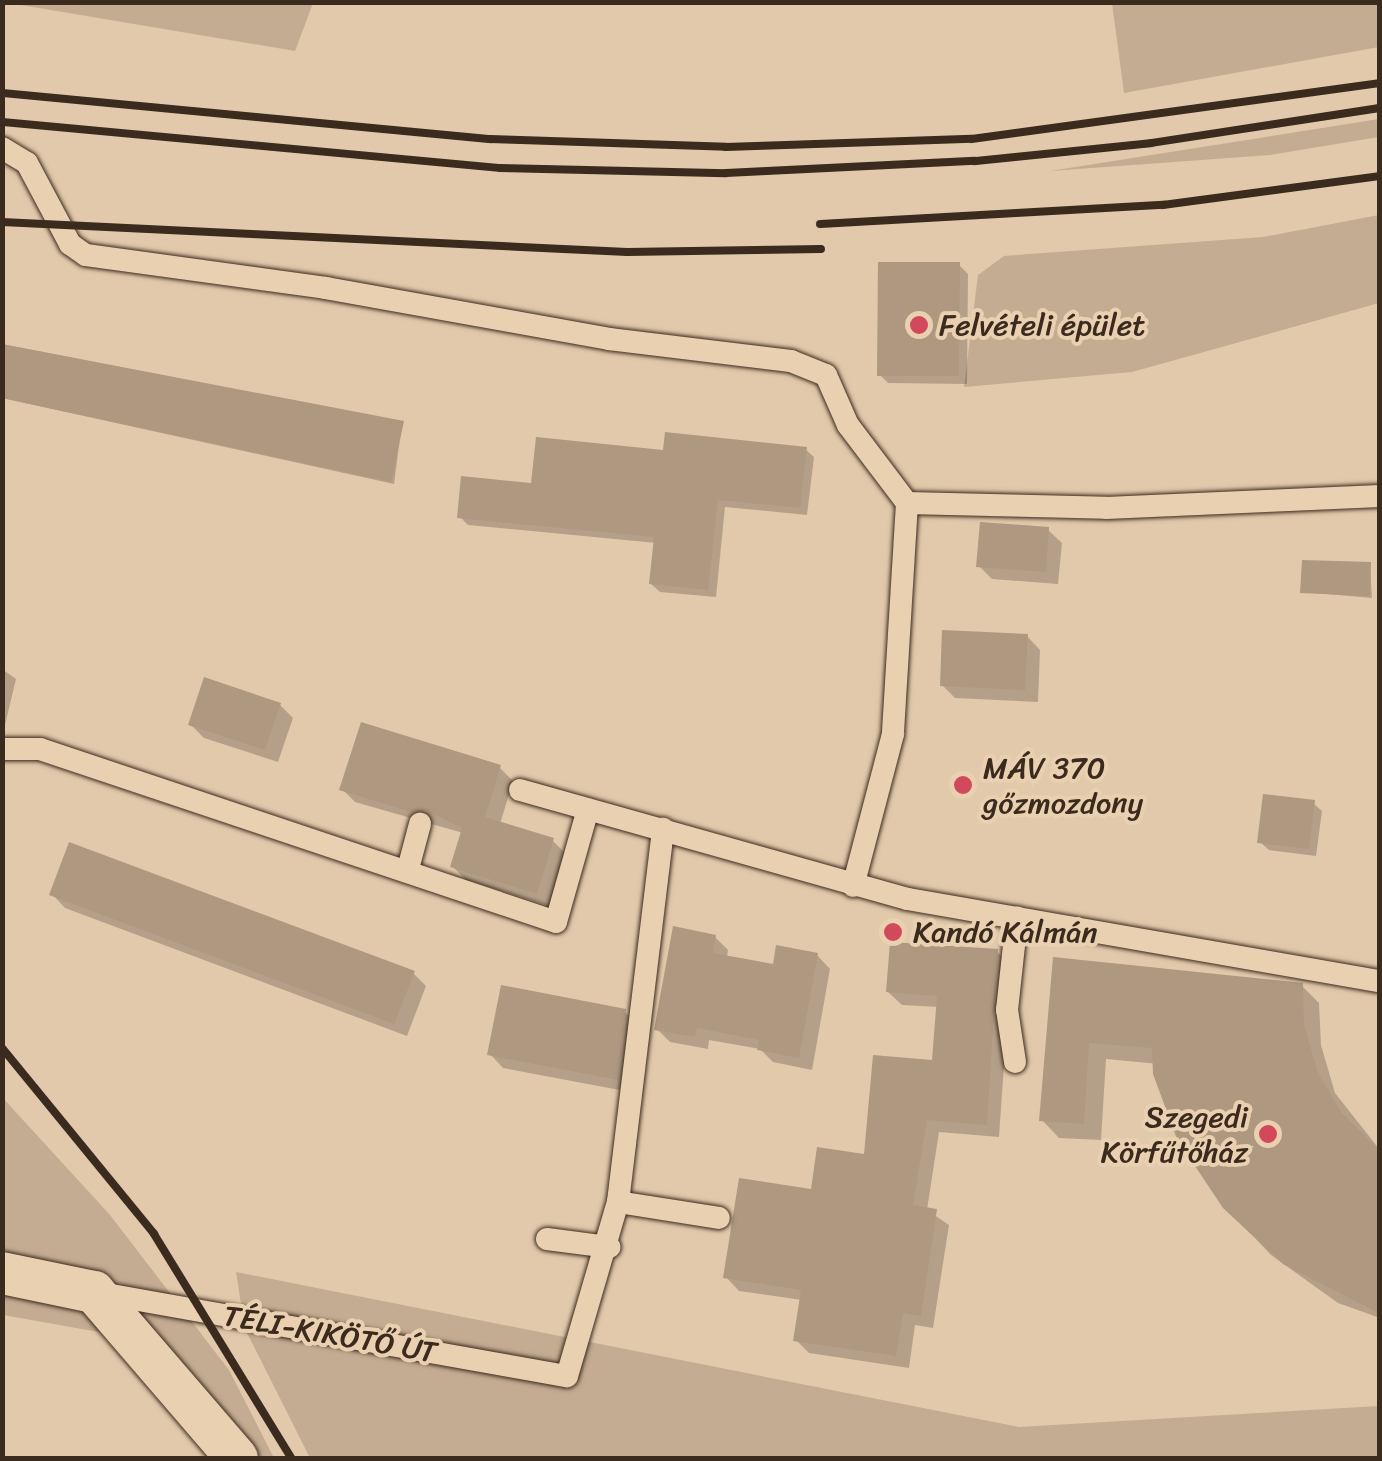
<!DOCTYPE html>
<meta charset="utf-8">
<style>
body{margin:0}
#map{position:relative;width:1382px;height:1461px;overflow:hidden;background:#e2c9ab;font-family:Sriracha,sans-serif}
div>[style]{position:absolute}
.green>*{inset:0;background:#c3ac91}
.shadow>*{inset:0;background:#0003}
.building>*{inset:0;background:#ae9880}
.roads{filter:drop-shadow(0 0 2px #3b2a1e) drop-shadow(0 0 2px #3b2a1e)}
.service>*{height:22px;margin:-11px;padding:0 11px;transform-origin:11px;border-radius:11px;background:#e9d0b1}
.minor>*{height:42px;margin:-21px;padding:0 21px;transform-origin:21px;border-radius:21px;background:#e9d0b1}
.rail>*{height:8px;margin:-4px;padding:0 4px;transform-origin:4px;border-radius:4px;background:#3b2a1e}
.dots>*{width:28px;height:28px;translate:-50% -50%;box-sizing:border-box;border:5px solid #e9d0b1;border-radius:50%}
span{translate:-50% -50%;white-space:nowrap;text-align:center;line-height:1.15;-webkit-text-stroke:8px #e9d0b1;paint-order:stroke}
.poi-label{font-size:30px;color:#3b2a1e}
.left{translate:0 -50%;text-align:left}
.right{translate:-100% -50%;text-align:right}
.street-label{font-size:30px;color:#3b2a1e}
.frame{position:absolute;inset:0;border:5px solid #3b2a1e;pointer-events:none}
</style>
<div id="map">
<div class="green">
<div style="clip-path:polygon(3px 2px,313px 2px,313px 3px,295px 51px)"></div>
<div style="clip-path:polygon(1112px 3px,1379px 3px,1379px 47px,1124px 93px)"></div>
<div style="clip-path:polygon(1379px 119px,1379px 137px,1270px 155px,1050px 171px)"></div>
<div style="clip-path:polygon(1379px 215px,1379px 303px,1132px 372px,964px 387px,978px 275px,1004px 256px,1263px 237px)"></div>
<div style="clip-path:polygon(2px 1097px,110px 1215px,229px 1370px,274px 1458px,207px 1458px,190px 1426px,110px 1334px,3px 1315px)"></div>
<div style="clip-path:polygon(236px 1272px,1019px 1427px,1379px 1406px,1379px 1458px,310px 1458px,245px 1329px)"></div>
</div>
<div class="shadow">
<div style="clip-path:polygon(959px 265px,968px 274px,967px 384px,888px 383px,880px 375px)"></div>
<div style="clip-path:polygon(2px 344px,402px 423px,394px 484px,2px 398px)"></div>
<div style="clip-path:polygon(805px 449px,814px 457px,807px 515px,725px 507px,716px 597px,660px 592px,651px 584px,656px 543px,468px 525px,460px 517px,533px 485px,665px 452px)"></div>
<div style="clip-path:polygon(1048px 530px,1062px 543px,1058px 584px,992px 579px,979px 566px)"></div>
<div style="clip-path:polygon(1370px 565px,1372px 598px,1303px 592px)"></div>
<div style="clip-path:polygon(1027px 636px,1040px 650px,1038px 702px,955px 698px,942px 685px)"></div>
<div style="clip-path:polygon(2px 669px,16px 679px,5px 725px,2px 724px)"></div>
<div style="clip-path:polygon(280px 705px,293px 718px,278px 762px,204px 738px,191px 725px)"></div>
<div style="clip-path:polygon(500px 768px,513px 781px,500px 824px,553px 841px,566px 854px,550px 906px,466px 880px,453px 867px,463px 833px,355px 802px,342px 789px)"></div>
<div style="clip-path:polygon(1313px 803px,1322px 811px,1316px 856px,1269px 850px,1260px 842px)"></div>
<div style="clip-path:polygon(52px 894px,413px 973px,426px 986px,407px 1036px,65px 908px)"></div>
<div style="clip-path:polygon(715px 937px,728px 950px,727px 958px,775px 967px,817px 955px,830px 969px,812px 1070px,773px 1062px,760px 1049px,709px 1040px,708px 1049px,670px 1042px,657px 1029px)"></div>
<div style="clip-path:polygon(997px 952px,1011px 965px,999px 1137px,939px 1132px,927px 1210px,949px 1225px,933px 1328px,915px 1325px,909px 1368px,809px 1353px,796px 1340px,802px 1300px,739px 1291px,726px 1277px,813px 1192px,866px 1157px,935px 1063px,939px 1007px,902px 1005px,888px 992px)"></div>
<div style="clip-path:polygon(1055px 959px,1302px 986px,1319px 1003px,1321px 1045px,1335px 1093px,1380px 1150px,1380px 1318px,1338px 1303px,1271px 1255px,1225px 1206px,1159px 1064px,1106px 1059px,1101px 1140px,1059px 1138px,1042px 1120px)"></div>
<div style="clip-path:polygon(625px 1012px,638px 1025px,630px 1092px,503px 1068px,490px 1054px)"></div>
</div>
<div class="building">
<div style="clip-path:polygon(878px 262px,960px 262px,959px 376px,877px 376px)"></div>
<div style="clip-path:polygon(2px 344px,404px 421px,391px 482px,2px 398px)"></div>
<div style="clip-path:polygon(665px 432px,807px 447px,800px 508px,718px 500px,708px 590px,649px 584px,654px 537px,457px 518px,461px 476px,531px 483px,536px 437px,663px 450px)"></div>
<div style="clip-path:polygon(980px 522px,1049px 527px,1046px 572px,976px 567px)"></div>
<div style="clip-path:polygon(1302px 560px,1371px 562px,1370px 596px,1300px 593px)"></div>
<div style="clip-path:polygon(942px 630px,1028px 634px,1025px 690px,940px 686px)"></div>
<div style="clip-path:polygon(204px 677px,281px 703px,265px 750px,188px 725px)"></div>
<div style="clip-path:polygon(361px 722px,501px 765px,485px 817px,554px 838px,537px 894px,450px 867px,462px 828px,425px 810px,411px 812px,339px 790px)"></div>
<div style="clip-path:polygon(1263px 794px,1315px 800px,1309px 849px,1257px 843px)"></div>
<div style="clip-path:polygon(69px 842px,415px 971px,394px 1024px,49px 895px)"></div>
<div style="clip-path:polygon(673px 926px,716px 935px,713px 953px,773px 964px,776px 945px,818px 953px,799px 1058px,757px 1050px,759px 1040px,697px 1028px,695px 1037px,654px 1030px)"></div>
<div style="clip-path:polygon(890px 942px,998px 949px,987px 1125px,927px 1120px,913px 1205px,937px 1209px,921px 1316px,903px 1313px,896px 1356px,793px 1341px,801px 1290px,723px 1278px,739px 1178px,811px 1189px,817px 1147px,864px 1154px,873px 1055px,932px 1060px,937px 996px,886px 992px)"></div>
<div style="clip-path:polygon(1053px 957px,1303px 983px,1304px 1025px,1318px 1073px,1341px 1112px,1380px 1151px,1380px 1314px,1283px 1264px,1223px 1208px,1177px 1139px,1153px 1074px,1152px 1048px,1089px 1043px,1084px 1124px,1039px 1121px)"></div>
<div style="clip-path:polygon(501px 985px,626px 1009px,618px 1080px,487px 1055px)"></div>
</div>
<div class="roads">
<div class="service">
<div style="left:2px;top:148px;width:29px;rotate:31deg"></div>
<div style="left:27px;top:163px;width:92px;rotate:62deg"></div>
<div style="left:70px;top:244px;width:19px;rotate:35deg"></div>
<div style="left:86px;top:255px;width:242px;rotate:7.8deg"></div>
<div style="left:326px;top:288px;width:288px;rotate:10.2deg"></div>
<div style="left:609px;top:339px;width:183px;rotate:6.9deg"></div>
<div style="left:791px;top:361px;width:38px;rotate:22deg"></div>
<div style="left:826px;top:375px;width:55px;rotate:66.3deg"></div>
<div style="left:848px;top:425px;width:98px;rotate:52.9deg"></div>
<div style="left:907px;top:503px;width:231px;rotate:93.5deg"></div>
<div style="left:893px;top:734px;width:157px;rotate:104.7deg"></div>
<div style="left:907px;top:503px;width:199px;rotate:1.4deg"></div>
<div style="left:1106px;top:508px;width:274px;rotate:-2.5deg"></div>
<div style="left:2px;top:749px;width:38px"></div>
<div style="left:40px;top:749px;width:544px;rotate:18.53deg"></div>
<div style="left:556px;top:922px;width:117px;rotate:-74.2deg"></div>
<div style="left:520px;top:790px;width:403px;rotate:15.7deg"></div>
<div style="left:908px;top:899px;width:477px;rotate:9.9deg"></div>
<div style="left:408px;top:869px;width:47px;rotate:-75.1deg"></div>
<div style="left:1015px;top:1062px;width:53px;rotate:-98.7deg"></div>
<div style="left:1007px;top:1010px;width:93px;rotate:-83.8deg"></div>
<div style="left:618px;top:1202px;width:102px;rotate:9deg"></div>
<div style="left:547px;top:1239px;width:63px;rotate:7.4deg"></div>
<div style="left:100px;top:1293px;width:474px;rotate:10.1deg"></div>
<div style="left:567px;top:1376px;width:181px;rotate:-73.7deg"></div>
<div style="left:618px;top:1202px;width:376px;rotate:-83.1deg"></div>
</div>
<div class="minor">
<div style="left:2px;top:1273px;width:94px;rotate:11.7deg"></div>
<div style="left:94px;top:1292px;width:219px;rotate:49.3deg"></div>
</div>
</div>
<div class="rail">
<div style="left:2px;top:93px;width:490px;rotate:5.4deg"></div>
<div style="left:490px;top:139px;width:236px;rotate:1.9deg"></div>
<div style="left:726px;top:147px;width:246px;rotate:-1.9deg"></div>
<div style="left:972px;top:139px;width:412px;rotate:-7.8deg"></div>
<div style="left:2px;top:122px;width:500px;rotate:5.28deg"></div>
<div style="left:500px;top:168px;width:226px;rotate:1.3deg"></div>
<div style="left:726px;top:173px;width:249px;rotate:-2.8deg"></div>
<div style="left:975px;top:161px;width:177px;rotate:-5.8deg"></div>
<div style="left:1151px;top:143px;width:232px;rotate:-8.7deg"></div>
<div style="left:2px;top:222px;width:626px;rotate:2.75deg"></div>
<div style="left:627px;top:252px;width:194px;rotate:-0.9deg"></div>
<div style="left:820px;top:224px;width:344px;rotate:-3.2deg"></div>
<div style="left:1163px;top:205px;width:219px;rotate:-7.6deg"></div>
<div style="left:2px;top:1048px;width:240px;rotate:50.7deg"></div>
<div style="left:154px;top:1234px;width:263px;rotate:58.5deg"></div>
</div>
<div class="dots">
<div style="left:919px;top:325px;background:#d1495b"></div>
<div style="left:963px;top:785px;background:#d1495b"></div>
<div style="left:893px;top:932px;background:#d1495b"></div>
<div style="left:1268px;top:1134px;background:#d1495b"></div>
</div>
<div class="poi-label">
<span class="left" style="left:939px;top:325px">Felvételi épület</span>
<span class="left" style="left:983px;top:785px">MÁV 370<br>gőzmozdony</span>
<span class="left" style="left:913px;top:932px">Kandó Kálmán</span>
<span class="right" style="left:1248px;top:1134px">Szegedi<br>Körfűtőház</span>
</div>
<div class="street-label">
<span style="left:330px;top:1334px;rotate:10deg">TÉLI-KIKÖTŐ ÚT</span>
</div>
<div class="frame"></div>
</div>
